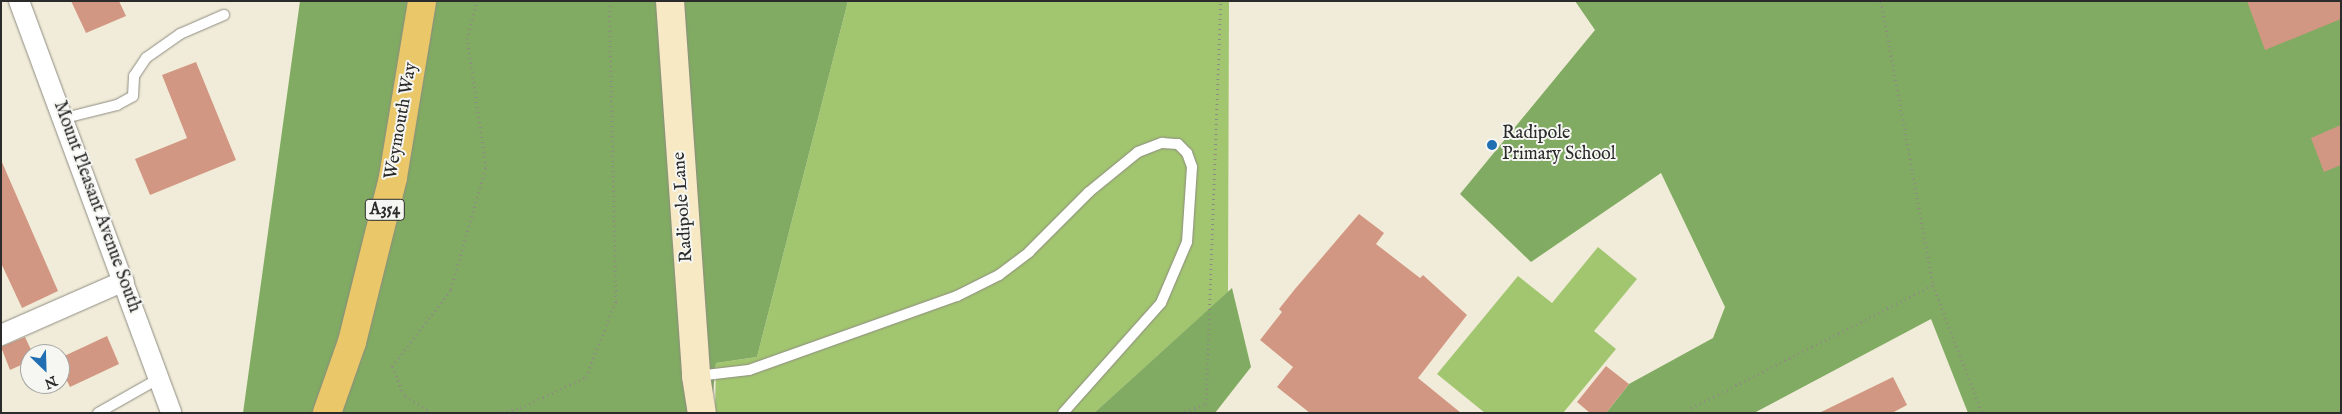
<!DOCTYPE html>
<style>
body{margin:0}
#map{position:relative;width:2342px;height:414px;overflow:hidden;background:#f1ecd9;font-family:"IM FELL English",serif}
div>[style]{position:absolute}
.green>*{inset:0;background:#a2c66f}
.forest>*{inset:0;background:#81ab62}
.building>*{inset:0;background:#d29782}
.path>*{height:3px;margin-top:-1.5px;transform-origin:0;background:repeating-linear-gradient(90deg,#8e8c82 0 1px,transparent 0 5px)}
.roads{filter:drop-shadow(0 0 1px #8e8c82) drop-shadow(0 0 1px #8e8c82)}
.lane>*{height:10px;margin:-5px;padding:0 5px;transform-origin:5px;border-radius:5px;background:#fff}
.street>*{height:20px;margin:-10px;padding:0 10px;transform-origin:10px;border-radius:10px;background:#fff}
.secondary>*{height:28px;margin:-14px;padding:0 14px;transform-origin:14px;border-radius:14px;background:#f7e9c3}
.highway>*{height:28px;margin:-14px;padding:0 14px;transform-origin:14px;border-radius:14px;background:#eac769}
.dots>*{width:14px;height:14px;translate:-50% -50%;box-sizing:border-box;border:2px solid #f6f6f2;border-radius:50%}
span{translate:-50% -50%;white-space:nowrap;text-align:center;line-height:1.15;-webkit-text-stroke:4px #f6f6f2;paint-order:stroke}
.shield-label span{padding:1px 4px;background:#f6f6f2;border:1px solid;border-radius:4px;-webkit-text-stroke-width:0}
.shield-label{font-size:16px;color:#2b2b2b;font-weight:700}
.street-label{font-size:18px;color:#2b2b2b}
.poi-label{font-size:18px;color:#2b2b2b}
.left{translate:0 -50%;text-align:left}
.frame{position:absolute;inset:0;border:2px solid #2b2b2b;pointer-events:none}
.north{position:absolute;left:20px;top:344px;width:50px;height:50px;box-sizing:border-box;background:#f6f6f2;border:1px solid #a5a5a2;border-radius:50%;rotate:156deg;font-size:14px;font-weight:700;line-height:20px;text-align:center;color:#2b2b2b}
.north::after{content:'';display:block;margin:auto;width:18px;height:22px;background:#1f6fb2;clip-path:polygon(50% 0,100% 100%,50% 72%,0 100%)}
</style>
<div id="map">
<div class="green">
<div style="clip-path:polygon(848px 1px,1229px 1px,1228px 292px,1094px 413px,715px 413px,716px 363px,757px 357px)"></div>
<div style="clip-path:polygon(1598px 247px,1637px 279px,1594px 331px,1616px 349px,1563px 413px,1485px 413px,1437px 374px,1518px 276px,1552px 303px)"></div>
</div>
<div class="forest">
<div style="clip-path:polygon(300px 1px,848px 1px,757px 357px,716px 363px,711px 413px,243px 413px)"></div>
<div style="clip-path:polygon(1575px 1px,2341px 1px,2341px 413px,1968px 413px,1931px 319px,1754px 413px,1606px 413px,1629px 384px,1713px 338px,1725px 307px,1661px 173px,1531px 262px,1460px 194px,1595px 30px)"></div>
<div style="clip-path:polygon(1232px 288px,1251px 367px,1215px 413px,1094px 413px)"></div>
</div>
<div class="building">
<div style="clip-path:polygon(71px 1px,119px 1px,126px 16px,86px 33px)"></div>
<div style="clip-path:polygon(2247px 1px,2341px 1px,2341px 19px,2265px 50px)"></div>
<div style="clip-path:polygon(196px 62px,236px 160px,150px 195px,135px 159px,187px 138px,162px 75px)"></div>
<div style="clip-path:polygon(2341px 125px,2341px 165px,2324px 172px,2311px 138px)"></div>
<div style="clip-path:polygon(1px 160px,58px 291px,22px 308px,1px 263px)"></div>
<div style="clip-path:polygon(1359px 214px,1384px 233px,1376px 244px,1420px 278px,1423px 275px,1467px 315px,1418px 378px,1461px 413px,1310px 413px,1277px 387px,1293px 367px,1260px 340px,1282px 312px,1279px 309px,1295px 289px)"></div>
<div style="clip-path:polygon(107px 336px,119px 364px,70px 387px,60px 366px,60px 358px)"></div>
<div style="clip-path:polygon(25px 337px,33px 354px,30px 354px,30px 361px,10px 370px,1px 347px)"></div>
<div style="clip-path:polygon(1606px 366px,1629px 384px,1606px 413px,1590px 413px,1577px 402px)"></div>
<div style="clip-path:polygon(1893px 377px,1907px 405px,1892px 413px,1819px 413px)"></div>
</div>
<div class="path">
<div style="left:1881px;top:1px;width:289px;rotate:79.6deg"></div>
<div style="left:1933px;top:285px;width:137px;rotate:69.1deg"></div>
<div style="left:431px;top:413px;width:32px;rotate:-146deg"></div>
<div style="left:404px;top:395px;width:31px;rotate:-112deg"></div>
<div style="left:392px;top:366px;width:97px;rotate:-52.5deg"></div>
<div style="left:451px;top:289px;width:127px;rotate:-74deg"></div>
<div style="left:486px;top:167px;width:129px;rotate:-98.4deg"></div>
<div style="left:467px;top:39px;width:39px;rotate:-75deg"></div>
<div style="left:497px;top:413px;width:24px;rotate:-12deg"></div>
<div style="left:520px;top:408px;width:73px;rotate:-25.2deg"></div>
<div style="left:586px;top:377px;width:82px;rotate:-68.5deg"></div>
<div style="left:616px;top:301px;width:300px;rotate:-91.3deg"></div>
<div style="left:1180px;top:413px;width:28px;rotate:-19deg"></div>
<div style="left:1206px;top:404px;width:403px;rotate:-87.9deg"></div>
<div style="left:1689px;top:413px;width:5px;rotate:-68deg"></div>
<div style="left:1691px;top:408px;width:271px;rotate:-26.9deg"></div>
</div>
<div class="roads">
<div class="lane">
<div style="left:65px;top:118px;width:54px;rotate:-14deg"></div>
<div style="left:117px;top:105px;width:18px;rotate:-29deg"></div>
<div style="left:133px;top:96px;width:20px;rotate:-87deg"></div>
<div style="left:134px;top:76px;width:22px;rotate:-56deg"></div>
<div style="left:146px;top:58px;width:42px;rotate:-35.2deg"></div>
<div style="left:180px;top:34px;width:48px;rotate:-23.4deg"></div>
<div style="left:697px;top:376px;width:52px;rotate:-6.6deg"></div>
<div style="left:749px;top:370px;width:221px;rotate:-19.6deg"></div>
<div style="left:957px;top:296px;width:47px;rotate:-26.6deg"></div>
<div style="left:999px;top:275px;width:38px;rotate:-37deg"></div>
<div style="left:1029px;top:252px;width:85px;rotate:-45deg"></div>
<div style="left:1089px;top:192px;width:63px;rotate:-39.2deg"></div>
<div style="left:1138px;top:152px;width:26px;rotate:-21deg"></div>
<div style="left:1162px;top:143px;width:16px;rotate:4deg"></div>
<div style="left:1178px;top:144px;width:13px;rotate:45deg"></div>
<div style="left:1187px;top:153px;width:15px;rotate:70deg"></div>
<div style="left:1192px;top:167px;width:75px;rotate:93.8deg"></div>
<div style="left:1187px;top:242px;width:66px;rotate:113.1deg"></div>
<div style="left:1161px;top:303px;width:147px;rotate:131.7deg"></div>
<div style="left:98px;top:413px;width:69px;rotate:-29.5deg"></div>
</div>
<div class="street">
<div style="left:19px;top:1px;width:439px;rotate:69.7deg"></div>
<div style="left:1px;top:335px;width:134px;rotate:-23.7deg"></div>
</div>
<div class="secondary">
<div style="left:670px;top:1px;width:376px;rotate:86deg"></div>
<div style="left:696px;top:376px;width:37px;rotate:81deg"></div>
</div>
<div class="highway">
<div style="left:327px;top:413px;width:75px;rotate:-70.6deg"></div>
<div style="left:352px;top:342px;width:170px;rotate:-76deg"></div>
<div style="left:393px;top:177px;width:178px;rotate:-80.6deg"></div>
</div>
</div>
<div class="dots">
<div style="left:1492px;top:145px;background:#1f6fb2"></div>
</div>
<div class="shield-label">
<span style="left:385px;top:210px">A354</span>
</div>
<div class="street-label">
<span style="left:402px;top:121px;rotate:-80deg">Weymouth Way</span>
<span style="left:96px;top:207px;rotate:70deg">Mount Pleasant Avenue South</span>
<span style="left:684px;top:207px;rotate:-94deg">Radipole Lane</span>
</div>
<div class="poi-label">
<span class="left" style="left:1502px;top:145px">Radipole<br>Primary School</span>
</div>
<div class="frame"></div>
<div class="north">N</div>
</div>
